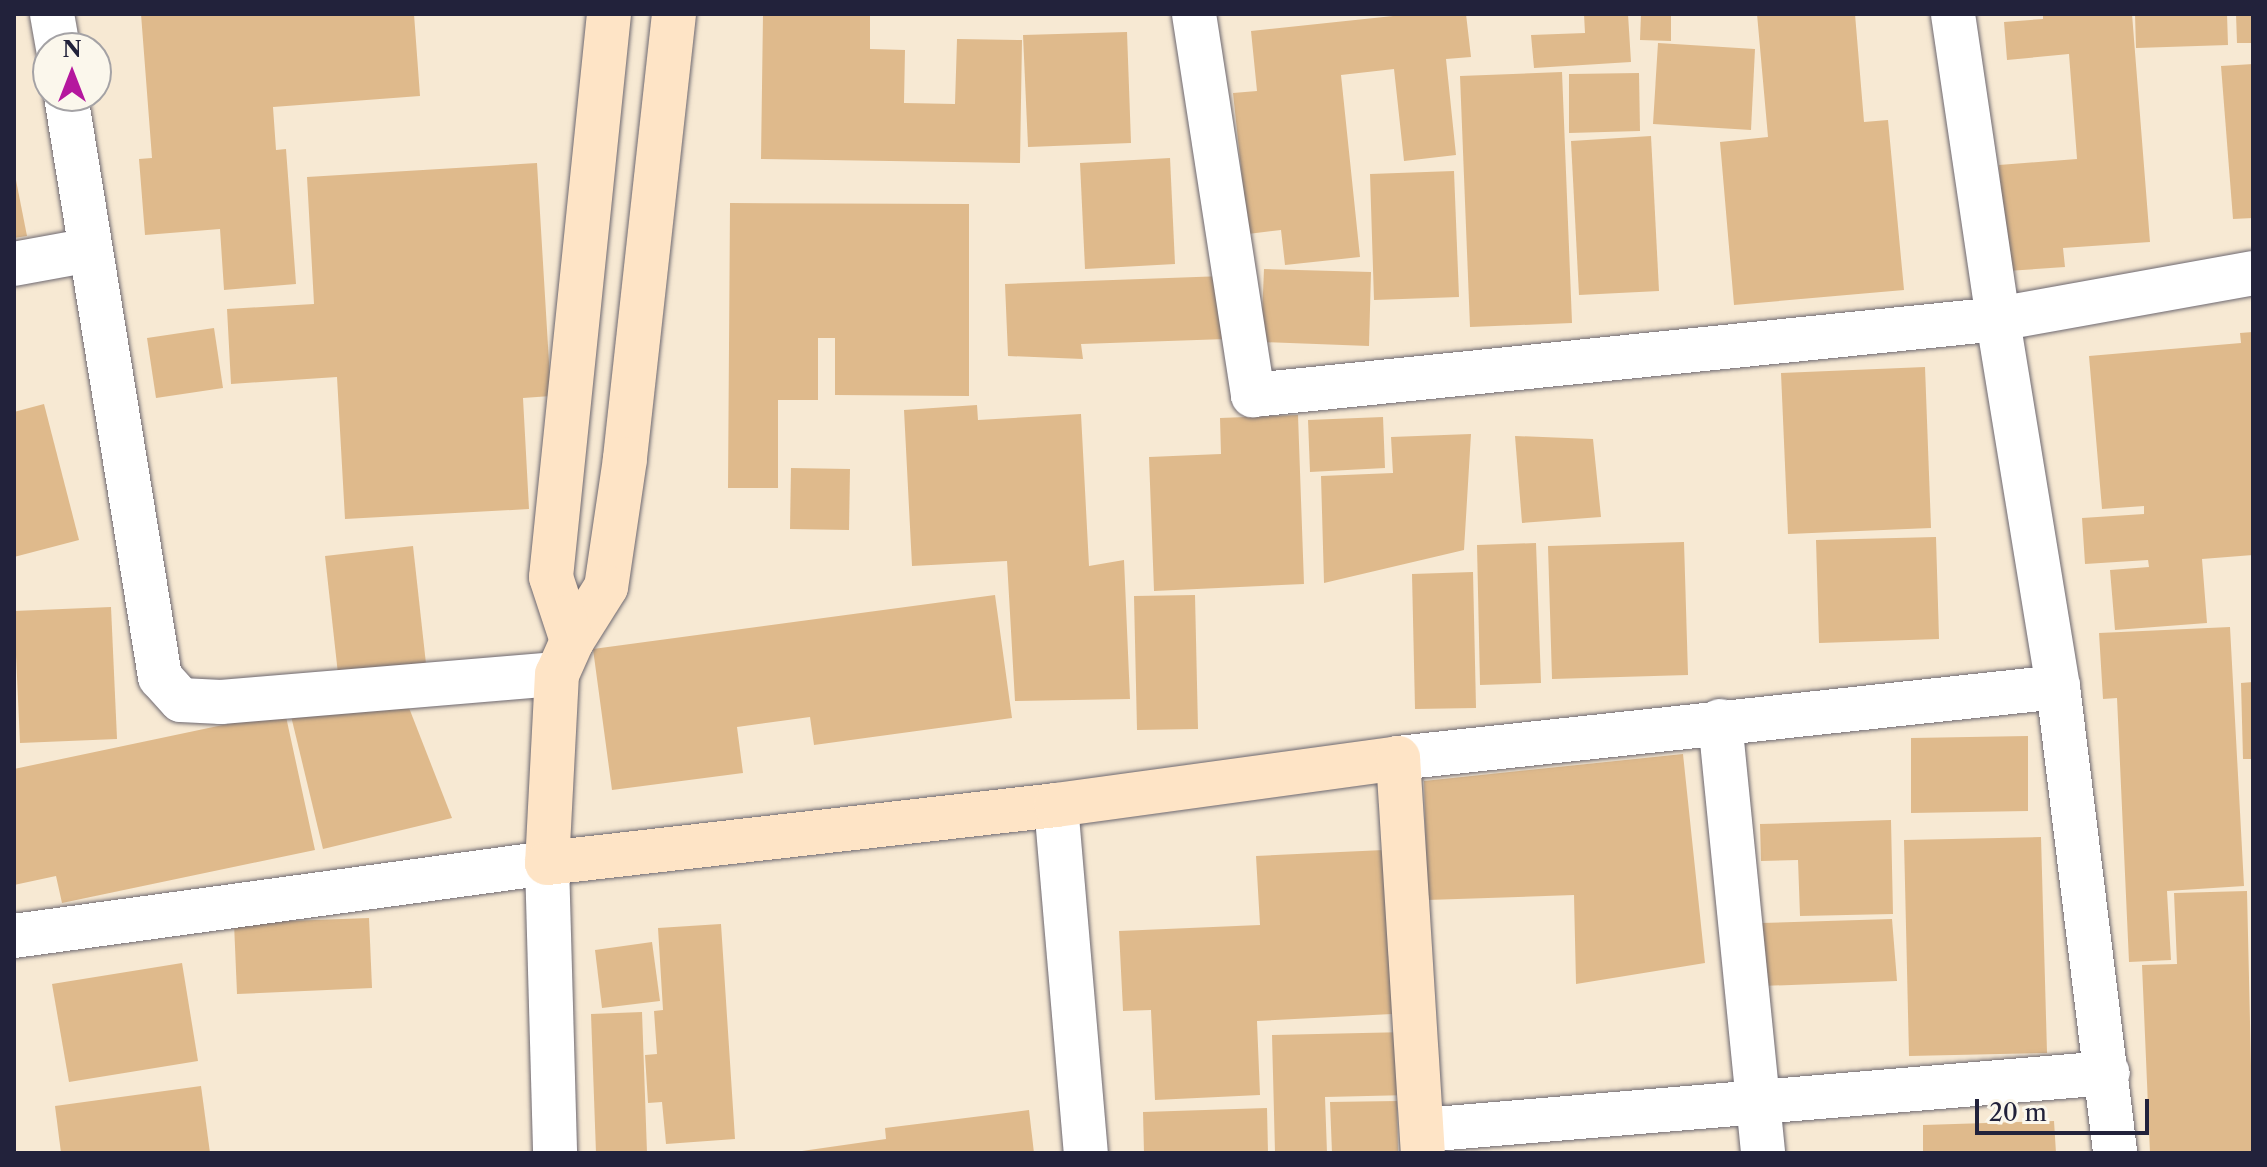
<!DOCTYPE html>
<style>
body{margin:0}
#map{position:relative;width:2267px;height:1167px;overflow:hidden;background:#f7e9d3;font-family:"Libre Caslon Text",serif}
div>[style]{position:absolute}
.building>*{inset:0;background:#dfba8c}
.roads{filter:drop-shadow(0 0 2px #6d6870) drop-shadow(0 0 2px #6d6870)}
.street>*{height:44px;margin:-22px;padding:0 22px;transform-origin:22px;border-radius:22px;background:#fff}
.secondary>*{height:44px;margin:-22px;padding:0 22px;transform-origin:22px;border-radius:22px;background:#fee4c6}
span{translate:-50% -50%;white-space:nowrap;text-align:center;line-height:1.15;-webkit-text-stroke:6px #fbf7ec;paint-order:stroke}
.frame{position:absolute;inset:0;border:16px solid #22223b;pointer-events:none}
.north{position:absolute;left:32px;top:32px;width:80px;height:80px;box-sizing:border-box;background:#fbf7ec;border:2px solid #a4a2a5;border-radius:50%;rotate:0deg;font-size:22px;font-weight:700;line-height:32px;text-align:center;color:#22223b}
.north::after{content:'';display:block;margin:auto;width:28px;height:36px;background:#b5179e;clip-path:polygon(50% 0,100% 100%,50% 72%,0 100%)}
.scale{position:absolute;left:1975px;top:1099px;width:174px;height:36px;box-sizing:border-box;border:4px solid #22223b;border-top:0;padding-left:10px;font-size:24px;line-height:28px;white-space:nowrap;color:#22223b;-webkit-text-stroke:6px #fbf7ec;paint-order:stroke}
</style>
<div id="map">
<div class="building">
<div style="clip-path:polygon(141px 14px,414px 14px,420px 96px,273px 107px,276px 150px,286px 149px,296px 284px,224px 290px,220px 229px,145px 235px,139px 159px,152px 158px)"></div>
<div style="clip-path:polygon(763px 14px,870px 14px,870px 49px,905px 50px,904px 103px,955px 104px,957px 39px,1022px 40px,1020px 163px,761px 159px)"></div>
<div style="clip-path:polygon(1412px 14px,1466px 14px,1471px 57px,1446px 59px,1456px 155px,1404px 161px,1394px 69px,1341px 75px,1360px 257px,1285px 265px,1281px 230px,1248px 234px,1233px 93px,1257px 91px,1251px 31px)"></div>
<div style="clip-path:polygon(1584px 14px,1628px 14px,1631px 62px,1534px 68px,1531px 35px,1585px 33px)"></div>
<div style="clip-path:polygon(1641px 14px,1671px 14px,1671px 41px,1640px 40px)"></div>
<div style="clip-path:polygon(1757px 14px,1855px 14px,1864px 122px,1888px 120px,1904px 290px,1734px 305px,1720px 142px,1768px 137px)"></div>
<div style="clip-path:polygon(2043px 14px,2132px 14px,2150px 242px,2063px 248px,2065px 267px,2007px 271px,1999px 165px,2077px 159px,2069px 54px,2007px 60px,2004px 22px,2043px 19px)"></div>
<div style="clip-path:polygon(2135px 14px,2227px 14px,2228px 45px,2136px 48px)"></div>
<div style="clip-path:polygon(2236px 14px,2253px 14px,2253px 43px,2237px 43px)"></div>
<div style="clip-path:polygon(1127px 32px,1131px 143px,1028px 147px,1023px 35px)"></div>
<div style="clip-path:polygon(1658px 43px,1755px 49px,1751px 130px,1653px 124px)"></div>
<div style="clip-path:polygon(2253px 64px,2253px 218px,2233px 219px,2221px 66px)"></div>
<div style="clip-path:polygon(1562px 72px,1572px 323px,1470px 327px,1460px 76px)"></div>
<div style="clip-path:polygon(1639px 73px,1640px 131px,1569px 133px,1569px 74px)"></div>
<div style="clip-path:polygon(1651px 136px,1659px 291px,1579px 295px,1571px 141px)"></div>
<div style="clip-path:polygon(1170px 158px,1175px 264px,1085px 269px,1080px 163px)"></div>
<div style="clip-path:polygon(537px 163px,551px 396px,523px 398px,529px 509px,345px 519px,337px 377px,231px 384px,227px 309px,314px 304px,307px 177px)"></div>
<div style="clip-path:polygon(14px 170px,27px 236px,14px 238px)"></div>
<div style="clip-path:polygon(1454px 171px,1459px 297px,1374px 300px,1370px 174px)"></div>
<div style="clip-path:polygon(730px 203px,969px 204px,969px 396px,835px 395px,835px 338px,818px 338px,818px 400px,778px 400px,778px 488px,728px 488px)"></div>
<div style="clip-path:polygon(1264px 269px,1371px 272px,1369px 346px,1261px 342px)"></div>
<div style="clip-path:polygon(1224px 276px,1226px 339px,1081px 344px,1083px 359px,1008px 356px,1005px 284px)"></div>
<div style="clip-path:polygon(214px 328px,223px 388px,156px 398px,147px 338px)"></div>
<div style="clip-path:polygon(2253px 332px,2253px 555px,2202px 559px,2207px 623px,2115px 630px,2110px 570px,2149px 567px,2148px 560px,2085px 564px,2082px 518px,2144px 514px,2144px 506px,2102px 509px,2089px 356px,2241px 343px,2240px 333px)"></div>
<div style="clip-path:polygon(1925px 367px,1931px 528px,1788px 534px,1781px 373px)"></div>
<div style="clip-path:polygon(44px 404px,79px 540px,14px 557px,14px 412px)"></div>
<div style="clip-path:polygon(977px 405px,978px 420px,1081px 414px,1089px 566px,1124px 560px,1130px 699px,1015px 701px,1007px 561px,912px 566px,904px 410px)"></div>
<div style="clip-path:polygon(1298px 415px,1304px 584px,1154px 591px,1149px 457px,1221px 454px,1220px 418px)"></div>
<div style="clip-path:polygon(1383px 417px,1385px 468px,1310px 472px,1308px 420px)"></div>
<div style="clip-path:polygon(1471px 434px,1464px 550px,1324px 583px,1321px 476px,1393px 473px,1391px 437px)"></div>
<div style="clip-path:polygon(1515px 436px,1593px 439px,1601px 517px,1522px 523px)"></div>
<div style="clip-path:polygon(791px 468px,850px 469px,849px 530px,790px 529px)"></div>
<div style="clip-path:polygon(1936px 537px,1939px 639px,1819px 643px,1816px 540px)"></div>
<div style="clip-path:polygon(1684px 542px,1688px 675px,1552px 679px,1548px 546px)"></div>
<div style="clip-path:polygon(1536px 543px,1541px 683px,1480px 685px,1477px 545px)"></div>
<div style="clip-path:polygon(413px 546px,427px 673px,339px 683px,325px 556px)"></div>
<div style="clip-path:polygon(1473px 572px,1476px 708px,1415px 709px,1412px 574px)"></div>
<div style="clip-path:polygon(995px 595px,1012px 718px,814px 745px,810px 717px,737px 727px,743px 773px,612px 790px,593px 649px)"></div>
<div style="clip-path:polygon(1195px 595px,1198px 729px,1137px 730px,1134px 596px)"></div>
<div style="clip-path:polygon(111px 607px,117px 739px,20px 743px,14px 611px)"></div>
<div style="clip-path:polygon(2230px 627px,2244px 886px,2167px 891px,2171px 960px,2129px 962px,2117px 698px,2103px 699px,2099px 633px)"></div>
<div style="clip-path:polygon(2253px 682px,2253px 759px,2243px 759px,2241px 683px)"></div>
<div style="clip-path:polygon(404px 695px,452px 818px,323px 849px,291px 716px)"></div>
<div style="clip-path:polygon(285px 712px,315px 850px,62px 903px,56px 876px,14px 885px,14px 769px)"></div>
<div style="clip-path:polygon(2028px 736px,2028px 811px,1911px 813px,1911px 738px)"></div>
<div style="clip-path:polygon(1683px 754px,1705px 963px,1576px 984px,1574px 895px,1427px 900px,1424px 781px)"></div>
<div style="clip-path:polygon(1891px 820px,1893px 914px,1800px 916px,1798px 860px,1761px 861px,1760px 824px)"></div>
<div style="clip-path:polygon(2041px 837px,2047px 1053px,1909px 1056px,1904px 840px)"></div>
<div style="clip-path:polygon(1384px 850px,1392px 1014px,1257px 1021px,1260px 1095px,1155px 1100px,1151px 1010px,1123px 1011px,1119px 931px,1260px 925px,1256px 856px)"></div>
<div style="clip-path:polygon(2247px 891px,2253px 1153px,2150px 1153px,2142px 965px,2177px 964px,2174px 893px)"></div>
<div style="clip-path:polygon(369px 918px,372px 988px,237px 994px,234px 923px)"></div>
<div style="clip-path:polygon(1892px 919px,1897px 981px,1761px 986px,1761px 923px)"></div>
<div style="clip-path:polygon(721px 924px,735px 1139px,666px 1144px,662px 1102px,648px 1103px,645px 1055px,657px 1054px,654px 1011px,663px 1010px,658px 928px)"></div>
<div style="clip-path:polygon(652px 942px,660px 1001px,602px 1008px,595px 950px)"></div>
<div style="clip-path:polygon(182px 963px,198px 1061px,69px 1082px,52px 984px)"></div>
<div style="clip-path:polygon(642px 1012px,647px 1153px,596px 1153px,591px 1014px)"></div>
<div style="clip-path:polygon(1408px 1032px,1410px 1095px,1325px 1097px,1327px 1153px,1275px 1153px,1272px 1035px)"></div>
<div style="clip-path:polygon(201px 1086px,210px 1153px,61px 1153px,55px 1106px)"></div>
<div style="clip-path:polygon(1397px 1101px,1398px 1153px,1332px 1153px,1330px 1102px)"></div>
<div style="clip-path:polygon(1267px 1108px,1268px 1153px,1144px 1153px,1143px 1112px)"></div>
<div style="clip-path:polygon(1029px 1110px,1034px 1153px,788px 1153px,886px 1139px,885px 1128px)"></div>
<div style="clip-path:polygon(2054px 1121px,2056px 1153px,1923px 1153px,1923px 1125px)"></div>
</div>
<div class="roads">
<div class="street">
<div style="left:52px;top:14px;width:35px;rotate:80deg"></div>
<div style="left:1194px;top:14px;width:386px;rotate:81.2deg"></div>
<div style="left:1253px;top:395px;width:749px;rotate:-5.82deg"></div>
<div style="left:1998px;top:319px;width:259px;rotate:-10.2deg"></div>
<div style="left:66px;top:96px;width:589px;rotate:80.81deg"></div>
<div style="left:160px;top:677px;width:31px;rotate:48deg"></div>
<div style="left:181px;top:700px;width:40px;rotate:2.9deg"></div>
<div style="left:221px;top:702px;width:337px;rotate:-4.8deg"></div>
<div style="left:14px;top:264px;width:77px;rotate:-10.4deg"></div>
<div style="left:2058px;top:687px;width:469px;rotate:83deg"></div>
<div style="left:1720px;top:721px;width:434px;rotate:84.3deg"></div>
<div style="left:1398px;top:758px;width:664px;rotate:-6.14deg"></div>
<div style="left:2058px;top:687px;width:373px;rotate:-99.3deg"></div>
<div style="left:1998px;top:319px;width:308px;rotate:-98.4deg"></div>
<div style="left:1056px;top:805px;width:349px;rotate:85.1deg"></div>
<div style="left:14px;top:936px;width:538px;rotate:-7.8deg"></div>
<div style="left:547px;top:863px;width:290px;rotate:88.4deg"></div>
<div style="left:1423px;top:1130px;width:687px;rotate:-4.76deg"></div>
</div>
<div class="secondary">
<div style="left:674px;top:14px;width:448px;rotate:96.3deg"></div>
<div style="left:625px;top:459px;width:129px;rotate:98.4deg"></div>
<div style="left:606px;top:587px;width:64px;rotate:122.2deg"></div>
<div style="left:572px;top:641px;width:36px;rotate:114deg"></div>
<div style="left:557px;top:674px;width:189px;rotate:93deg"></div>
<div style="left:547px;top:863px;width:512px;rotate:-6.5deg"></div>
<div style="left:1056px;top:805px;width:345px;rotate:-7.8deg"></div>
<div style="left:1398px;top:758px;width:396px;rotate:86.4deg"></div>
<div style="left:572px;top:641px;width:67px;rotate:-108.2deg"></div>
<div style="left:551px;top:577px;width:566px;rotate:-84.12deg"></div>
</div>
</div>
<div class="frame"></div>
<div class="north">N</div>
<div class="scale">20 m</div>
</div>
